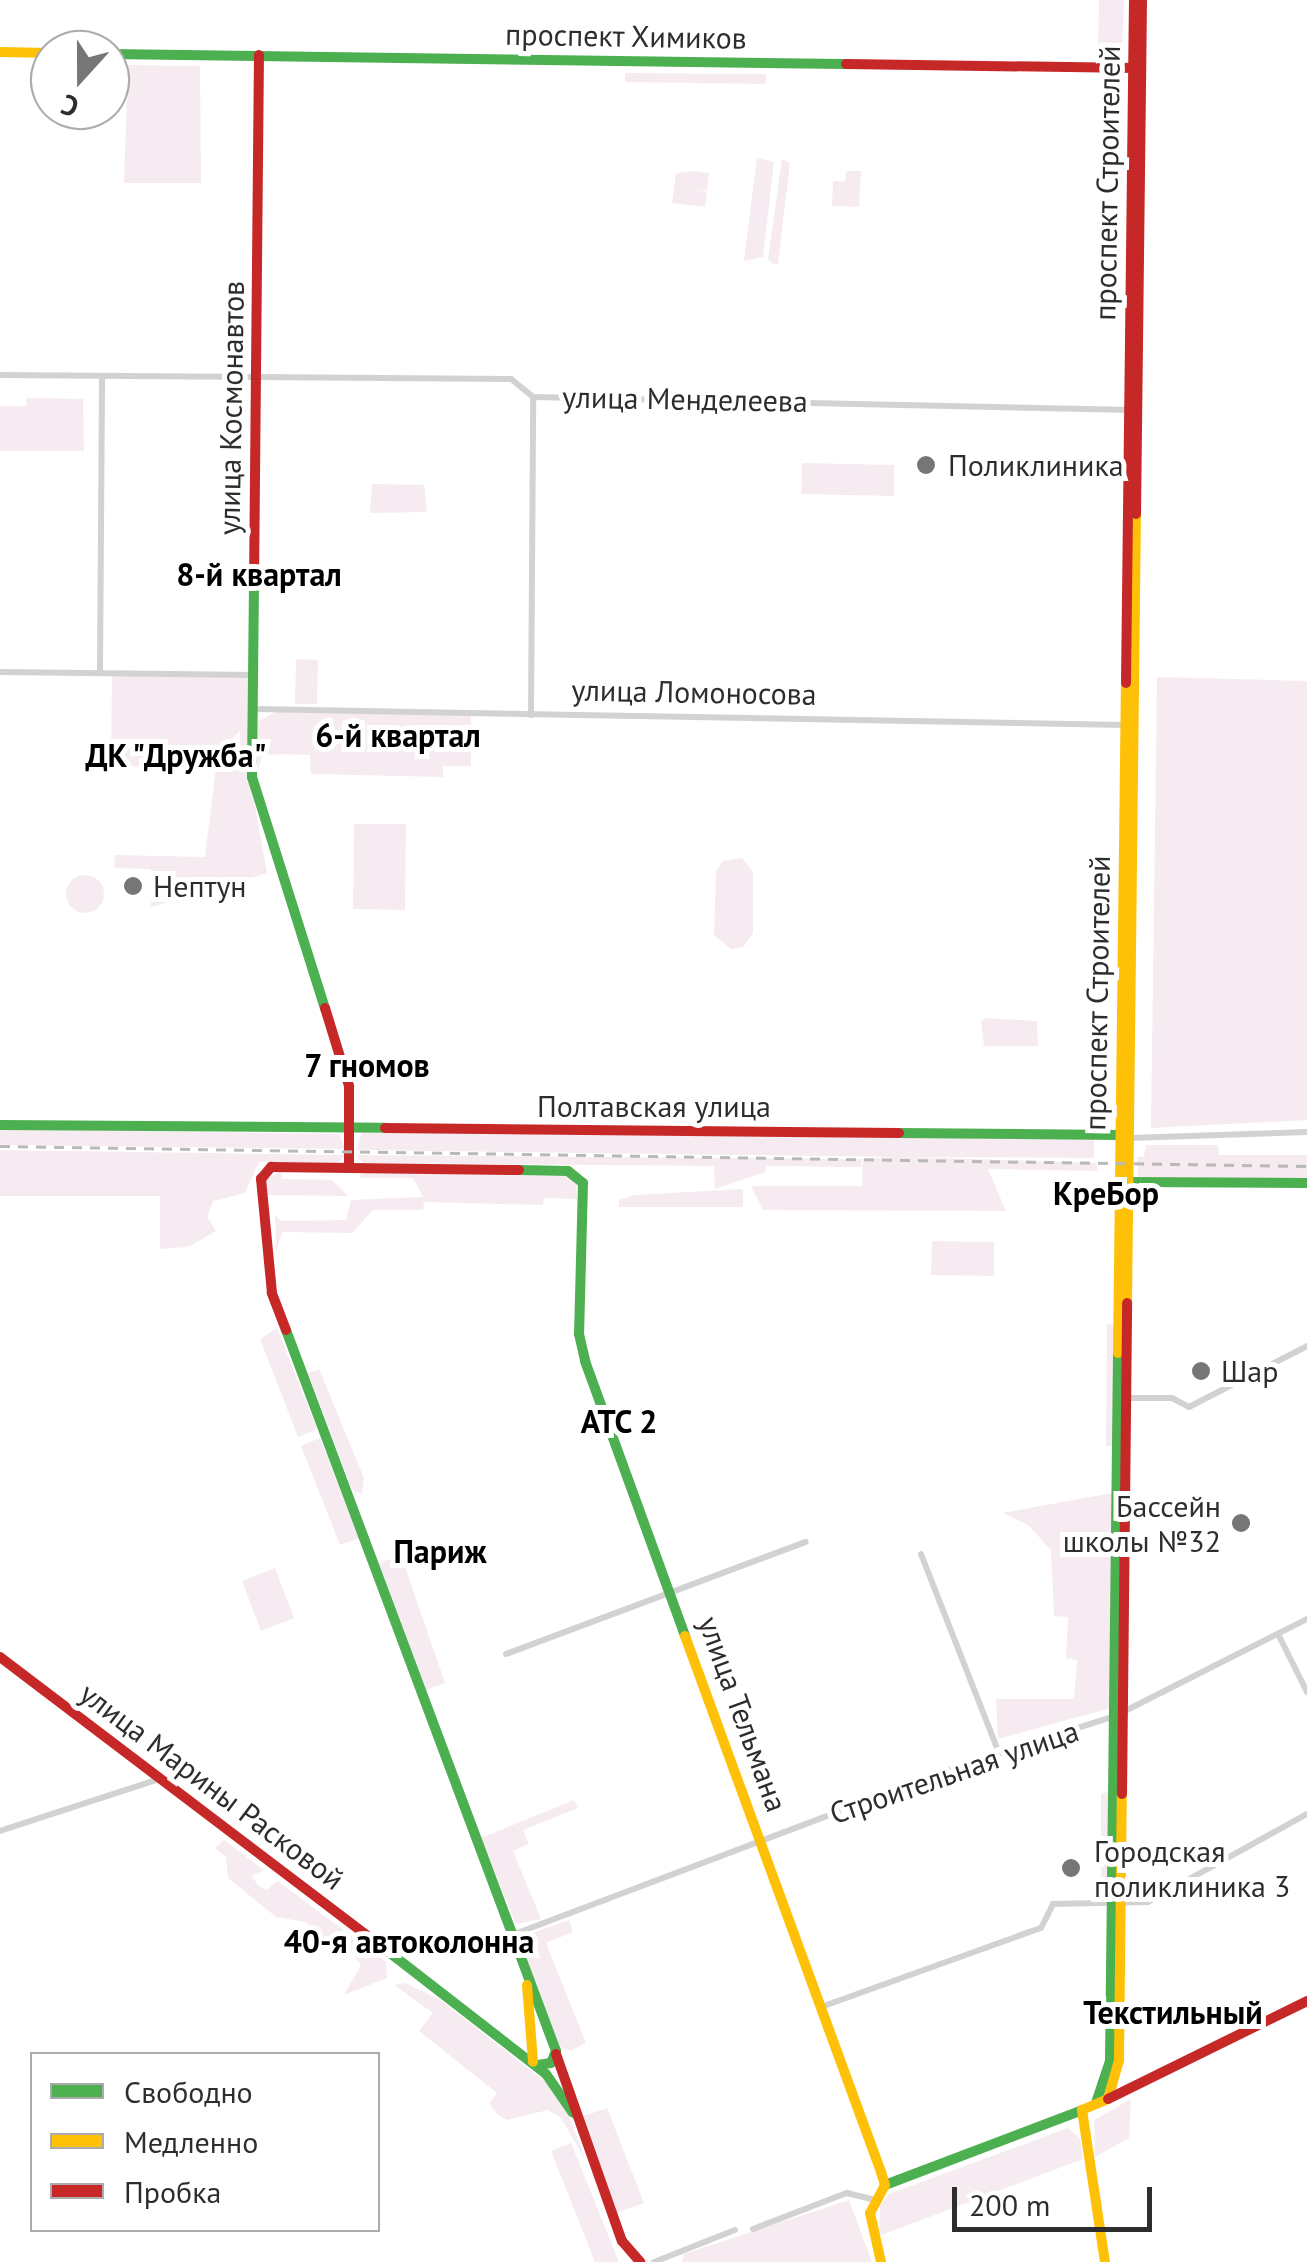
<!DOCTYPE html>
<meta charset="utf-8">
<style>
body{margin:0}
#map{position:relative;width:1307px;height:2262px;overflow:hidden;background:#fff;font-family:"PT Sans",sans-serif}
div>[style]{position:absolute}
.green>*{inset:0;background:#f5ebf1}
.round{border-radius:50%}
.street>*{height:6px;margin:-3px;padding:0 3px;transform-origin:3px;border-radius:3px;background:#d2d2d2}
.fast>*{height:10px;margin:-5px;padding:0 5px;transform-origin:5px;border-radius:5px;background:#4caf50}
.slow>*{height:10px;margin:-5px;padding:0 5px;transform-origin:5px;border-radius:5px;background:#ffc107}
.jam>*{height:10px;margin:-5px;padding:0 5px;transform-origin:5px;border-radius:5px;background:#c62828}
.rail>*{height:2.5px;margin-top:-1.25px;transform-origin:0;background:repeating-linear-gradient(90deg,#b9b9b9 0 10px,transparent 0 18px)}
.dots>*{width:28px;height:28px;translate:-50% -50%;box-sizing:border-box;border:5px solid #fff;border-radius:50%}
span{translate:-50% -50%;white-space:nowrap;text-align:center;line-height:1.15;-webkit-text-stroke:10px #fff;paint-order:stroke}
.street-label{font-size:30px;color:#2d2d2d}
.poi-label{font-size:30px;color:#2d2d2d}
.left{translate:0 -50%;text-align:left}
.right{translate:-100% -50%;text-align:right}
.neighbourhood-label{font-size:32px;color:#000;font-weight:700}
.legend{position:absolute;left:30px;top:2052px;width:350px;height:180px;box-sizing:border-box;background:#fff;border:2px solid #ababab;margin:0;padding:12px 18px;list-style:none;font-size:30px;color:#2d2d2d}
.legend li{display:flex;align-items:center;gap:20px;height:50px}
.legend b{width:50px;border:2px solid #ababab}
.north{position:absolute;left:30px;top:30px;width:100px;height:100px;box-sizing:border-box;background:#fff;border:2px solid #ababab;border-radius:50%;rotate:201deg;font-size:28px;font-weight:700;line-height:40px;text-align:center;color:#2d2d2d}
.north::after{content:'';display:block;margin:auto;width:35px;height:45px;background:#767676;clip-path:polygon(50% 0,100% 100%,50% 72%,0 100%)}
.scale{position:absolute;left:952px;top:2187px;width:200px;height:45px;box-sizing:border-box;border:5px solid #2d2d2d;border-top:0;padding-left:12px;font-size:30px;line-height:35px;white-space:nowrap;color:#2d2d2d;-webkit-text-stroke:8px #fff;paint-order:stroke}
</style>
<div id="map">
<div class="green">
<div style="clip-path:polygon(1099px 0,1124px 0,1122px 51px,1098px 47px)"></div>
<div style="clip-path:polygon(128px 65px,200px 66px,201px 183px,124px 183px)"></div>
<div style="clip-path:polygon(625px 73px,766px 74px,766px 84px,625px 82px)"></div>
<div style="clip-path:polygon(757px 158px,774px 162px,763px 257px,744px 261px)"></div>
<div style="clip-path:polygon(782px 159px,790px 163px,778px 264px,773px 264px,768px 259px)"></div>
<div style="clip-path:polygon(694px 171px,709px 173px,707px 191px,691px 189px,707px 192px,705px 207px,672px 203px,676px 173px)"></div>
<div style="clip-path:polygon(846px 171px,861px 171px,859px 207px,832px 206px,833px 181px,845px 182px)"></div>
<div style="clip-path:polygon(27px 398px,83px 399px,84px 451px,0 451px,0 406px,26px 406px)"></div>
<div style="clip-path:polygon(802px 463px,894px 465px,894px 496px,801px 494px)"></div>
<div style="clip-path:polygon(372px 484px,424px 485px,427px 512px,370px 513px)"></div>
<div style="clip-path:polygon(296px 659px,318px 660px,317px 704px,295px 704px)"></div>
<div style="clip-path:polygon(112px 675px,249px 677px,248px 768px,267px 873px,151px 907px,151px 869px,114px 868px,115px 855px,205px 857px,216px 768px,111px 766px)"></div>
<div style="clip-path:polygon(1157px 677px,1307px 681px,1307px 1120px,1151px 1128px)"></div>
<div style="clip-path:polygon(275px 712px,471px 715px,471px 766px,443px 766px,443px 777px,311px 774px,310px 755px,280px 754px,262px 756px,258px 771px,257px 722px)"></div>
<div style="clip-path:polygon(354px 824px,406px 824px,405px 910px,353px 909px)"></div>
<div style="clip-path:polygon(742px 858px,753px 872px,753px 933px,743px 947px,731px 949px,714px 935px,716px 872px,723px 861px)"></div>
<div class="round" style="left:66px;top:875px;width:38px;height:38px"></div>
<div style="clip-path:polygon(986px 1018px,1037px 1021px,1038px 1046px,984px 1046px,981px 1022px)"></div>
<div style="clip-path:polygon(0 1129px,339px 1134px,345px 1149px,0 1145px)"></div>
<div style="clip-path:polygon(571px 1132px,1094px 1136px,1094px 1158px,913px 1157px,1097px 1163px,1097px 1171px,988px 1169px,1006px 1211px,763px 1210px,751px 1186px,862px 1186px,863px 1158px,902px 1157px,356px 1150px,362px 1133px)"></div>
<div style="clip-path:polygon(1146px 1145px,1218px 1145px,1219px 1155px,1307px 1155px,1307px 1180px,1138px 1177px,1137px 1157px,1144px 1157px)"></div>
<div style="clip-path:polygon(0 1150px,345px 1155px,338px 1163px,259px 1162px,245px 1193px,213px 1201px,207px 1217px,216px 1231px,188px 1247px,160px 1249px,160px 1196px,0 1196px)"></div>
<div style="clip-path:polygon(356px 1155px,862px 1159px,861px 1167px,767px 1166px,765px 1172px,715px 1189px,714px 1166px,363px 1163px)"></div>
<div style="clip-path:polygon(282px 1171px,282px 1179px,332px 1180px,348px 1196px,265px 1195px,266px 1179px)"></div>
<div style="clip-path:polygon(361px 1172px,567px 1176px,576px 1182px,577px 1199px,544px 1198px,543px 1205px,424px 1202px,423px 1210px,373px 1210px,352px 1233px,282px 1232px,276px 1252px,275px 1215px,281px 1221px,346px 1220px,351px 1200px,423px 1197px,413px 1178px,360px 1178px)"></div>
<div style="clip-path:polygon(743px 1189px,743px 1207px,619px 1207px,619px 1200px,635px 1195px)"></div>
<div style="clip-path:polygon(932px 1241px,994px 1242px,994px 1276px,931px 1275px)"></div>
<div style="clip-path:polygon(1107px 1324px,1115px 1325px,1114px 1446px,1106px 1446px)"></div>
<div style="clip-path:polygon(277px 1328px,317px 1429px,298px 1437px,260px 1339px)"></div>
<div style="clip-path:polygon(319px 1369px,364px 1478px,362px 1494px,352px 1490px,308px 1373px)"></div>
<div style="clip-path:polygon(320px 1438px,359px 1538px,340px 1545px,301px 1446px)"></div>
<div style="clip-path:polygon(1112px 1493px,1111px 1708px,998px 1739px,996px 1699px,1074px 1699px,1077px 1660px,1066px 1658px,1068px 1617px,1054px 1616px,1051px 1550px,1028px 1525px,1003px 1513px)"></div>
<div style="clip-path:polygon(401px 1555px,445px 1683px,426px 1690px,379px 1563px)"></div>
<div style="clip-path:polygon(275px 1568px,294px 1618px,261px 1631px,242px 1581px)"></div>
<div style="clip-path:polygon(1110px 1792px,1110px 1898px,1101px 1898px,1101px 1793px)"></div>
<div style="clip-path:polygon(574px 1800px,578px 1808px,523px 1830px,529px 1844px,513px 1851px,541px 1919px,516px 1924px,481px 1838px)"></div>
<div style="clip-path:polygon(224px 1840px,264px 1870px,251px 1876px,259px 1886px,267px 1890px,278px 1881px,386px 1962px,387px 1978px,344px 1995px,361px 1965px,346px 1943px,339px 1948px,305px 1922px,276px 1917px,228px 1878px,226px 1857px,215px 1848px)"></div>
<div style="clip-path:polygon(569px 1920px,573px 1932px,546px 1943px,586px 2043px,569px 2051px,557px 2045px,522px 1945px,527px 1935px)"></div>
<div style="clip-path:polygon(405px 1983px,439px 1999px,547px 2083px,568px 2113px,586px 2161px,561px 2118px,548px 2110px,507px 2120px,497px 2114px,489px 2103px,497px 2093px,419px 2031px,433px 2013px,394px 1985px)"></div>
<div style="clip-path:polygon(1131px 2099px,1129px 2138px,1095px 2157px,1094px 2120px)"></div>
<div style="clip-path:polygon(607px 2108px,644px 2203px,616px 2213px,578px 2118px)"></div>
<div style="clip-path:polygon(1068px 2128px,1080px 2138px,1083px 2159px,879px 2236px,880px 2206px,889px 2194px)"></div>
<div style="clip-path:polygon(571px 2143px,619px 2262px,595px 2262px,551px 2151px)"></div>
<div style="clip-path:polygon(849px 2200px,872px 2262px,682px 2262px,684px 2254px)"></div>
</div>
<div class="street">
<div style="left:0;top:375px;width:511px;rotate:0.45deg"></div>
<div style="left:511px;top:379px;width:28px;rotate:39deg"></div>
<div style="left:533px;top:397px;width:599px;rotate:1.24deg"></div>
<div style="left:0;top:672px;width:254px;rotate:0.7deg"></div>
<div style="left:100px;top:672px;width:295px;rotate:-89.6deg"></div>
<div style="left:255px;top:709px;width:870px;rotate:1.05deg"></div>
<div style="left:531px;top:715px;width:318px;rotate:-89.6deg"></div>
<div style="left:1129px;top:1138px;width:178px;rotate:-1.9deg"></div>
<div style="left:1126px;top:1398px;width:46px"></div>
<div style="left:1172px;top:1398px;width:19px;rotate:28deg"></div>
<div style="left:1189px;top:1407px;width:133px;rotate:-27.3deg"></div>
<div style="left:921px;top:1554px;width:214px;rotate:68.6deg"></div>
<div style="left:1278px;top:1634px;width:65px;rotate:63.4deg"></div>
<div style="left:506px;top:1654px;width:320px;rotate:-20.5deg"></div>
<div style="left:0;top:1831px;width:167px;rotate:-18.1deg"></div>
<div style="left:512px;top:1935px;width:482px;rotate:-20.7deg"></div>
<div style="left:963px;top:1765px;width:160px;rotate:-17.9deg"></div>
<div style="left:1115px;top:1716px;width:215px;rotate:-26.8deg"></div>
<div style="left:821px;top:2007px;width:234px;rotate:-19.8deg"></div>
<div style="left:1041px;top:1928px;width:27px;rotate:-63deg"></div>
<div style="left:1053px;top:1904px;width:95px;rotate:-1.2deg"></div>
<div style="left:1148px;top:1902px;width:182px;rotate:-29deg"></div>
<div style="left:753px;top:2229px;width:101px;rotate:-21deg"></div>
<div style="left:847px;top:2193px;width:29px;rotate:14deg"></div>
<div style="left:654px;top:2262px;width:87px;rotate:-21.6deg"></div>
</div>
<div class="fast">
<div style="left:110px;top:54px;width:736px;rotate:0.78deg"></div>
<div style="left:254px;top:583px;width:194px;rotate:90.6deg"></div>
<div style="left:252px;top:777px;width:242px;rotate:72.5deg"></div>
<div style="left:0;top:1125px;width:385px;rotate:0.4deg"></div>
<div style="left:899px;top:1133px;width:222px;rotate:0.5deg"></div>
<div style="left:519px;top:1170px;width:49px;rotate:1.2deg"></div>
<div style="left:568px;top:1171px;width:19px;rotate:39deg"></div>
<div style="left:583px;top:1183px;width:151px;rotate:91.5deg"></div>
<div style="left:579px;top:1334px;width:28px;rotate:77deg"></div>
<div style="left:585px;top:1361px;width:293px;rotate:70deg"></div>
<div style="left:1128px;top:1182px;width:179px;rotate:0.3deg"></div>
<div style="left:286px;top:1330px;width:770px;rotate:69.47deg"></div>
<div style="left:556px;top:2051px;width:13px;rotate:113deg"></div>
<div style="left:551px;top:2063px;width:15px;rotate:172deg"></div>
<div style="left:372px;top:1939px;width:220px;rotate:37.8deg"></div>
<div style="left:546px;top:2074px;width:47px;rotate:55.3deg"></div>
<div style="left:1096px;top:2103px;width:44px;rotate:-71.6deg"></div>
<div style="left:1110px;top:2061px;width:708px;rotate:-89.35deg"></div>
<div style="left:885px;top:2185px;width:211px;rotate:-20.8deg"></div>
</div>
<div class="slow">
<div style="left:0;top:52px;width:50px;rotate:1.1deg"></div>
<div style="left:1127px;top:1303px;width:789px;rotate:-89.35deg"></div>
<div style="left:1118px;top:1353px;width:670px;rotate:-89.32deg"></div>
<div style="left:685px;top:1636px;width:571px;rotate:69.91deg"></div>
<div style="left:881px;top:2172px;width:14px;rotate:73deg"></div>
<div style="left:885px;top:2185px;width:32px;rotate:118deg"></div>
<div style="left:870px;top:2213px;width:50px;rotate:77.3deg"></div>
<div style="left:527px;top:1985px;width:77px;rotate:85.5deg"></div>
<div style="left:1105px;top:2262px;width:154px;rotate:-98.6deg"></div>
<div style="left:1082px;top:2110px;width:28px;rotate:-23deg"></div>
<div style="left:1108px;top:2099px;width:41px;rotate:-74.2deg"></div>
<div style="left:1119px;top:2060px;width:266px;rotate:-89.4deg"></div>
</div>
<div class="jam">
<div style="left:846px;top:64px;width:291px;rotate:0.8deg"></div>
<div style="left:1136px;top:514px;width:514px;rotate:-89.33deg"></div>
<div style="left:254px;top:583px;width:528px;rotate:-89.46deg"></div>
<div style="left:1126px;top:683px;width:683px;rotate:-89.33deg"></div>
<div style="left:325px;top:1008px;width:82px;rotate:72.9deg"></div>
<div style="left:349px;top:1086px;width:81px;rotate:90deg"></div>
<div style="left:385px;top:1128px;width:514px;rotate:0.56deg"></div>
<div style="left:286px;top:1330px;width:40px;rotate:-111deg"></div>
<div style="left:272px;top:1293px;width:115px;rotate:-95.5deg"></div>
<div style="left:261px;top:1179px;width:16px;rotate:-50deg"></div>
<div style="left:271px;top:1167px;width:248px;rotate:0.7deg"></div>
<div style="left:0;top:1657px;width:467px;rotate:37.2deg"></div>
<div style="left:1122px;top:1794px;width:491px;rotate:-89.4deg"></div>
<div style="left:556px;top:2054px;width:198px;rotate:70.6deg"></div>
<div style="left:622px;top:2241px;width:28px;rotate:49deg"></div>
<div style="left:1108px;top:2099px;width:222px;rotate:-26.2deg"></div>
</div>
<div class="rail">
<div style="left:0;top:1146px;width:1307px;rotate:0.88deg"></div>
</div>
<div class="dots">
<div style="left:926px;top:465px;background:#767676"></div>
<div style="left:133px;top:886px;background:#767676"></div>
<div style="left:1201px;top:1371px;background:#767676"></div>
<div style="left:1241px;top:1523px;background:#767676"></div>
<div style="left:1071px;top:1868px;background:#767676"></div>
</div>
<div class="street-label">
<span style="left:626px;top:36px;rotate:1deg">проспект Химиков</span>
<span style="left:1107px;top:183px;rotate:-89deg">проспект Строителей</span>
<span style="left:685px;top:399px;rotate:1deg">улица Менделеева</span>
<span style="left:231px;top:408px;rotate:-89deg">улица Космонавтов</span>
<span style="left:694px;top:692px;rotate:1deg">улица Ломоносова</span>
<span style="left:1097px;top:993px;rotate:-89deg">проспект Строителей</span>
<span style="left:654px;top:1106px">Полтавская улица</span>
<span style="left:743px;top:1714px;rotate:70deg">улица Тельмана</span>
<span style="left:954px;top:1772px;rotate:-19deg">Строительная улица</span>
<span style="left:212px;top:1786px;rotate:37deg">улица Марины Расковой</span>
</div>
<div class="poi-label">
<span class="left" style="left:948px;top:465px">Поликлиника</span>
<span class="left" style="left:153px;top:886px">Нептун</span>
<span class="left" style="left:1221px;top:1371px">Шар</span>
<span class="right" style="left:1221px;top:1523px">Бассейн<br>школы №32</span>
<span class="left" style="left:1094px;top:1868px">Городская<br>поликлиника 3</span>
</div>
<div class="neighbourhood-label">
<span style="left:259px;top:574px">8-й квартал</span>
<span style="left:398px;top:735px">6-й квартал</span>
<span style="left:176px;top:755px">ДК "Дружба"</span>
<span style="left:367px;top:1065px">7 гномов</span>
<span style="left:1106px;top:1193px">КреБор</span>
<span style="left:619px;top:1421px">АТС 2</span>
<span style="left:440px;top:1551px">Париж</span>
<span style="left:409px;top:1941px">40-я автоколонна</span>
<span style="left:1173px;top:2012px">Текстильный</span>
</div>
<ul class="legend">
<li><b style="height:12px;background:#4caf50"></b>Свободно</li>
<li><b style="height:12px;background:#ffc107"></b>Медленно</li>
<li><b style="height:12px;background:#c62828"></b>Пробка</li>
</ul>
<div class="north">С</div>
<div class="scale">200 m</div>
</div>
